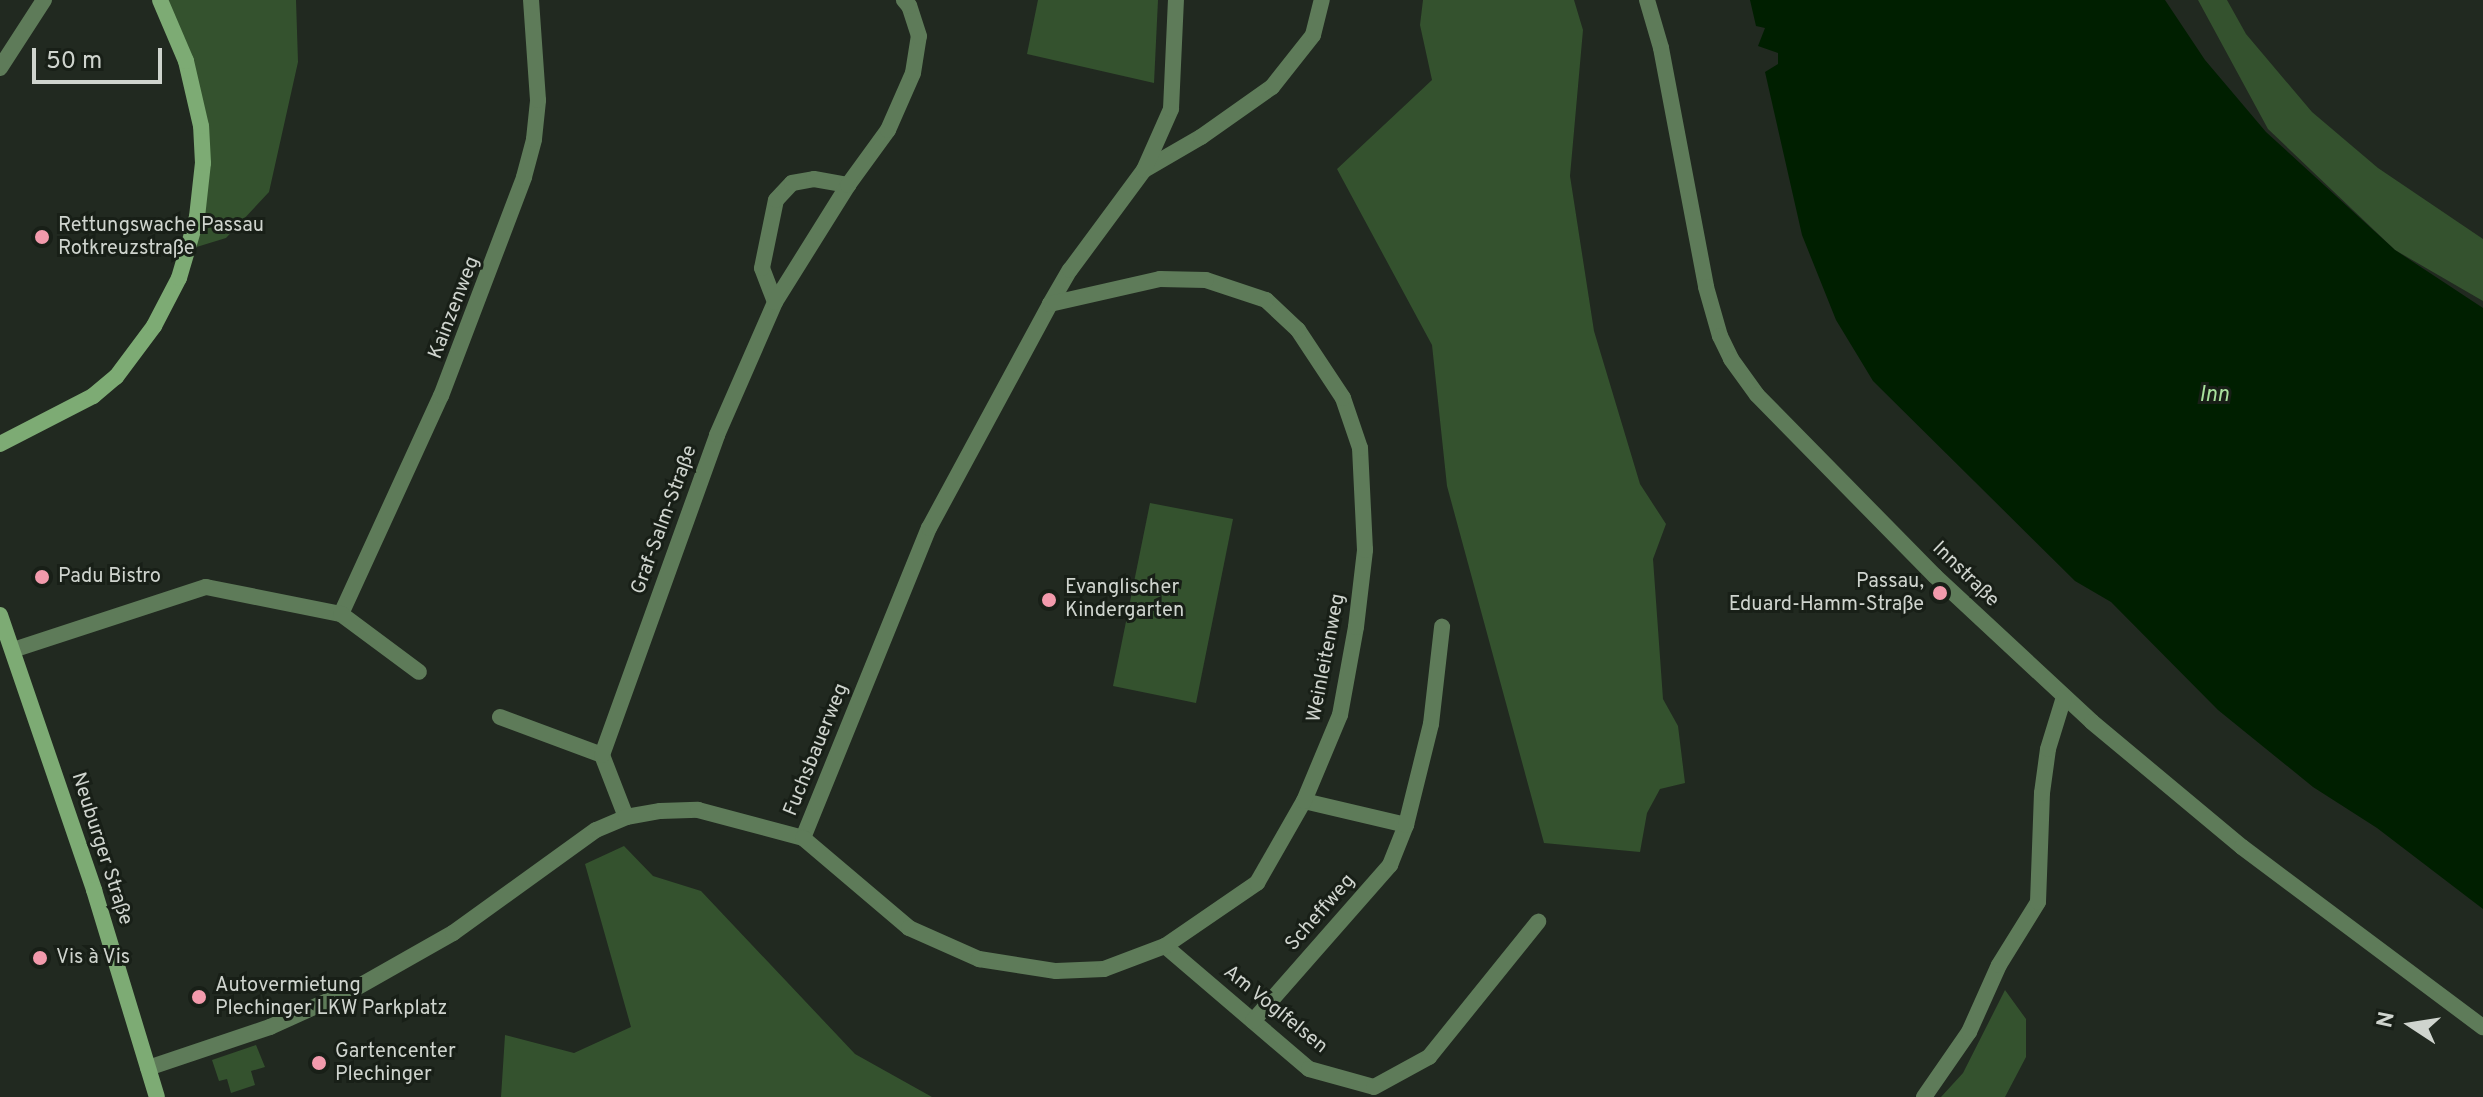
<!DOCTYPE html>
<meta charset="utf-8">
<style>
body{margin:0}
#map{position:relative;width:2483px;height:1097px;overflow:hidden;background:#212920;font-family:Overpass,sans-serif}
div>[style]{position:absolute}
.green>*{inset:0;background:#34522e}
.water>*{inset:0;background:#001f00}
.street>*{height:16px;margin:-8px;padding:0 8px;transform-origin:8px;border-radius:8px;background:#5e7b59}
.secondary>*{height:16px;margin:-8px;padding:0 8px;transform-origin:8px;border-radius:8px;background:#7dab74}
.dots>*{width:22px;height:22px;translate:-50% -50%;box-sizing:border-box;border:4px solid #181f17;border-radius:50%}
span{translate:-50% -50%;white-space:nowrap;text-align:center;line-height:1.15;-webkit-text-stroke:6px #181f17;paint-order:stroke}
.poi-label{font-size:20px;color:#cfd4ce}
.left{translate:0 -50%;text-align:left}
.right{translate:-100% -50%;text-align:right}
.street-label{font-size:20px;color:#cfd4ce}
.water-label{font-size:22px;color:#a9e19e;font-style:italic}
.north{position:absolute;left:2371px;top:985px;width:80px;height:80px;-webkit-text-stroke:6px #181f17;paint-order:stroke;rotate:282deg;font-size:22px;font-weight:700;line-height:32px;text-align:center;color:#cfd4ce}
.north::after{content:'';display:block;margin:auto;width:28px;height:36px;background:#cfd4ce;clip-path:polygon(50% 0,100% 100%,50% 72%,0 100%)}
.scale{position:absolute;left:32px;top:48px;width:130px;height:36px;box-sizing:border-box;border:4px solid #cfd4ce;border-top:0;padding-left:10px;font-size:24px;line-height:28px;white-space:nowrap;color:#cfd4ce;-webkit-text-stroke:6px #181f17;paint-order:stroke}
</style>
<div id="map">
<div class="green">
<div style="clip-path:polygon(159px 0,296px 0,298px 62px,269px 192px,226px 238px,190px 249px,203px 173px,197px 97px)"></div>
<div style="clip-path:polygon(1038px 0,1158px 0,1154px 83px,1027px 54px)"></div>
<div style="clip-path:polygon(1423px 0,1574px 0,1583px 30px,1570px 176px,1594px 331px,1640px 484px,1666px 524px,1653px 559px,1663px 699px,1678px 726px,1685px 783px,1660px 789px,1647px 813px,1640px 852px,1544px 843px,1447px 486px,1432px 345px,1337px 169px,1432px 80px,1420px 25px)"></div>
<div style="clip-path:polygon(2198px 0,2227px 0,2246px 34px,2312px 112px,2378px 168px,2483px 239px,2483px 301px,2395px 250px,2268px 129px)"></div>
<div style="clip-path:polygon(1150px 503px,1233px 519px,1196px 703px,1113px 686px)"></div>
<div style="clip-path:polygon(624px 846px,653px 876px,701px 891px,855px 1054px,932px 1097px,501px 1097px,505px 1035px,574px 1053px,631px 1027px,585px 864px)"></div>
<div style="clip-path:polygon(2005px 990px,2026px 1019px,2026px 1057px,2005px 1097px,1941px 1097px,1963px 1073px)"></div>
<div style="clip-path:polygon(256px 1045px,265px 1067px,251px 1071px,255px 1085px,231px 1093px,227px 1079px,219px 1081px,212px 1060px)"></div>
</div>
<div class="water">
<div style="clip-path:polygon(1750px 0,2165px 0,2205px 60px,2266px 132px,2395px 250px,2483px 308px,2483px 909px,2377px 828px,2313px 787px,2218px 710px,2111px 602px,2075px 581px,1873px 381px,1836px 320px,1802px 235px,1765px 72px,1778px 64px,1778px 53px,1758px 46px,1765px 28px,1756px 26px)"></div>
</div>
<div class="street">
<div style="left:1647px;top:0;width:50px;rotate:73.7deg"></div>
<div style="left:1661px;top:48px;width:243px;rotate:79.3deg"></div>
<div style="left:1706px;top:287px;width:51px;rotate:74.1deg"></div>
<div style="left:1720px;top:336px;width:25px;rotate:64deg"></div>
<div style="left:1731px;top:359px;width:44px;rotate:54.2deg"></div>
<div style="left:1757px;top:395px;width:254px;rotate:45.5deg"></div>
<div style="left:1935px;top:576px;width:214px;rotate:42.9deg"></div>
<div style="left:2092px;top:722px;width:195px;rotate:39.8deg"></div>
<div style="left:2242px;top:847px;width:301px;rotate:36.8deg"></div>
<div style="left:0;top:68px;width:81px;rotate:-57.1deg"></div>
<div style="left:1144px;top:170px;width:66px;rotate:-30.1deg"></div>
<div style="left:1201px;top:137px;width:87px;rotate:-35.2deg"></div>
<div style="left:1272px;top:87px;width:66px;rotate:-51.7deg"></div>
<div style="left:1313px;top:35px;width:36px;rotate:-76deg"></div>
<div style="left:775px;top:302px;width:36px;rotate:-111deg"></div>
<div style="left:762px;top:268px;width:69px;rotate:-78.4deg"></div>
<div style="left:776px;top:200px;width:23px;rotate:-47deg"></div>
<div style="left:792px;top:183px;width:22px;rotate:-10deg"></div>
<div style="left:814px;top:179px;width:35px;rotate:10deg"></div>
<div style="left:341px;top:614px;width:240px;rotate:-65.4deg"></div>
<div style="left:441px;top:396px;width:234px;rotate:-69.2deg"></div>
<div style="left:524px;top:177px;width:39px;rotate:-75deg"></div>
<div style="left:534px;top:139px;width:39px;rotate:-84deg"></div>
<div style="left:538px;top:100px;width:100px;rotate:-94deg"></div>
<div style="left:13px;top:650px;width:203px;rotate:-18.1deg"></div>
<div style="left:206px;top:587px;width:138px;rotate:11.3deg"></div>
<div style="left:341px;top:614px;width:97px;rotate:36.6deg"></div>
<div style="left:500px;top:717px;width:109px;rotate:20.4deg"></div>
<div style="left:1304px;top:801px;width:105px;rotate:13.2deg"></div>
<div style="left:626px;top:817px;width:66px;rotate:-111.2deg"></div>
<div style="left:602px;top:755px;width:340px;rotate:-70.2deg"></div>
<div style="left:717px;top:435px;width:145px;rotate:-66.4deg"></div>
<div style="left:775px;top:302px;width:138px;rotate:-58deg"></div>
<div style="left:848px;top:185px;width:68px;rotate:-54deg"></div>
<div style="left:888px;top:130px;width:62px;rotate:-66.3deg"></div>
<div style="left:913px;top:73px;width:37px;rotate:-81deg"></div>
<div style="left:919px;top:36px;width:32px;rotate:-108deg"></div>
<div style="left:909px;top:6px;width:8px;rotate:-130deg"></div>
<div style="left:803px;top:838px;width:335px;rotate:-67.9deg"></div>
<div style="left:929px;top:528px;width:255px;rotate:-61.6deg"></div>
<div style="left:1050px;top:304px;width:39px;rotate:-60deg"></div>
<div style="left:1070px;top:270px;width:124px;rotate:-53.5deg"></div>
<div style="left:1144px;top:170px;width:67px;rotate:-66.1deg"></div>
<div style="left:1171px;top:109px;width:109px;rotate:-87.4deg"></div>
<div style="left:1165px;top:946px;width:189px;rotate:40.5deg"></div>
<div style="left:1309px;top:1069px;width:67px;rotate:15.5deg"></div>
<div style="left:1374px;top:1087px;width:63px;rotate:-28.6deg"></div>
<div style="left:1429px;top:1057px;width:174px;rotate:-51.1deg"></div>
<div style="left:1253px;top:1021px;width:208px;rotate:-48.7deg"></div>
<div style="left:1390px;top:865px;width:43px;rotate:-68.2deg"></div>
<div style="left:1406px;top:825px;width:104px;rotate:-76.1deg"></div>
<div style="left:1431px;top:724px;width:98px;rotate:-83.5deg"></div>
<div style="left:148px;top:1068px;width:129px;rotate:-18.6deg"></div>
<div style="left:270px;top:1027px;width:94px;rotate:-24.4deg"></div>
<div style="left:356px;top:988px;width:112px;rotate:-29.6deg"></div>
<div style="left:453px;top:933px;width:176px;rotate:-35.8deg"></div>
<div style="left:596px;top:830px;width:33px;rotate:-23deg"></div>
<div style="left:626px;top:817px;width:35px;rotate:-10deg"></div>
<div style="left:660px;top:811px;width:38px;rotate:-2deg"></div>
<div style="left:698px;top:810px;width:109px;rotate:14.9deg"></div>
<div style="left:803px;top:838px;width:139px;rotate:40.3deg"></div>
<div style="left:909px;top:928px;width:77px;rotate:23.9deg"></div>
<div style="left:979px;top:959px;width:78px;rotate:8.9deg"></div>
<div style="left:1056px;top:971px;width:48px;rotate:-2.4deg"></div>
<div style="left:1104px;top:969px;width:65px;rotate:-20.7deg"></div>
<div style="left:1165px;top:946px;width:112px;rotate:-34.4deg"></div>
<div style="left:1257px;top:883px;width:95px;rotate:-60.2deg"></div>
<div style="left:1304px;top:801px;width:93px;rotate:-67.3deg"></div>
<div style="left:1340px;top:715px;width:89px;rotate:-79.7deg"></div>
<div style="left:1356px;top:627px;width:78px;rotate:-83.3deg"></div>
<div style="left:1365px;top:550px;width:102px;rotate:-92.8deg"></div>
<div style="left:1360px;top:448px;width:53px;rotate:-108.8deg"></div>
<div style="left:1343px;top:398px;width:82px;rotate:-123.5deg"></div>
<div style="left:1298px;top:330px;width:44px;rotate:-136.8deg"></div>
<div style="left:1266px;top:300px;width:63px;rotate:-161.6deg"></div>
<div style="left:1206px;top:280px;width:46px;rotate:-178.8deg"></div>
<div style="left:1160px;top:279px;width:113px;rotate:167.2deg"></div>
<div style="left:1924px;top:1097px;width:79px;rotate:-55.3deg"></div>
<div style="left:1969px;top:1032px;width:73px;rotate:-65.9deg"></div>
<div style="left:1999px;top:965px;width:74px;rotate:-58.2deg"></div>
<div style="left:2038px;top:902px;width:109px;rotate:-87.9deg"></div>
<div style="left:2042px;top:793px;width:44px;rotate:-82.2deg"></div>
<div style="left:2048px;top:749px;width:54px;rotate:-72.9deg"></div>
</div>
<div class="secondary">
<div style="left:0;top:444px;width:105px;rotate:-27.3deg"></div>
<div style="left:93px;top:396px;width:30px;rotate:-40deg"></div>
<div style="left:116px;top:377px;width:64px;rotate:-53.3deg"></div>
<div style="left:154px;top:326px;width:54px;rotate:-62.5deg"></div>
<div style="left:179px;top:278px;width:64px;rotate:-73.6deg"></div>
<div style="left:197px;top:217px;width:54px;rotate:-83.7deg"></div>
<div style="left:203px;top:163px;width:37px;rotate:-93deg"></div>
<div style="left:201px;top:126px;width:67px;rotate:-103deg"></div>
<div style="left:186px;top:61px;width:66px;rotate:-113.1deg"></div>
<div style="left:0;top:615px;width:291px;rotate:71.1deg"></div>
<div style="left:94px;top:890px;width:216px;rotate:73.1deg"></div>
</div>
<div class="dots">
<div style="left:42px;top:237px;background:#f29aac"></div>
<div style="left:42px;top:577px;background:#f29aac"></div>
<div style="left:1940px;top:593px;background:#f29aac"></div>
<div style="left:1049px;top:600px;background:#f29aac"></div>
<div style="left:40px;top:958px;background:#f29aac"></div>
<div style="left:199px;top:997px;background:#f29aac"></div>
<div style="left:319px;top:1063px;background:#f29aac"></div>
</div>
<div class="poi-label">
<span class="left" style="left:58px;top:238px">Rettungswache Passau<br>Rotkreuzstraße</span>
<span class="left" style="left:58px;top:577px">Padu Bistro</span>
<span class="right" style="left:1924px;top:594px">Passau,<br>Eduard-Hamm-Straße</span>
<span class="left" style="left:1065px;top:600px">Evanglischer<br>Kindergarten</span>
<span class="left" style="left:56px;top:958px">Vis à Vis</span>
<span class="left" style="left:215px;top:998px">Autovermietung<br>Plechinger LKW Parkplatz</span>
<span class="left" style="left:335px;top:1064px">Gartencenter<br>Plechinger</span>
</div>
<div class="street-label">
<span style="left:455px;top:308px;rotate:-69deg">Kainzenweg</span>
<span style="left:665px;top:520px;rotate:-70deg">Graf-Salm-Straße</span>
<span style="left:1965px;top:575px;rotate:44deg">Innstraße</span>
<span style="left:1327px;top:658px;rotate:-79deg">Weinleitenweg</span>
<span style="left:817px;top:750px;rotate:-68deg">Fuchsbauerweg</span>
<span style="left:101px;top:849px;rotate:72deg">Neuburger Straße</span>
<span style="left:1321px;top:913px;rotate:-49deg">Scheffweg</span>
<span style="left:1275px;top:1010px;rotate:39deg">Am Voglfelsen</span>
</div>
<div class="water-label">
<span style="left:2214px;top:396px">Inn</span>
</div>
<div class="north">N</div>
<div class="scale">50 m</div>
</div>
